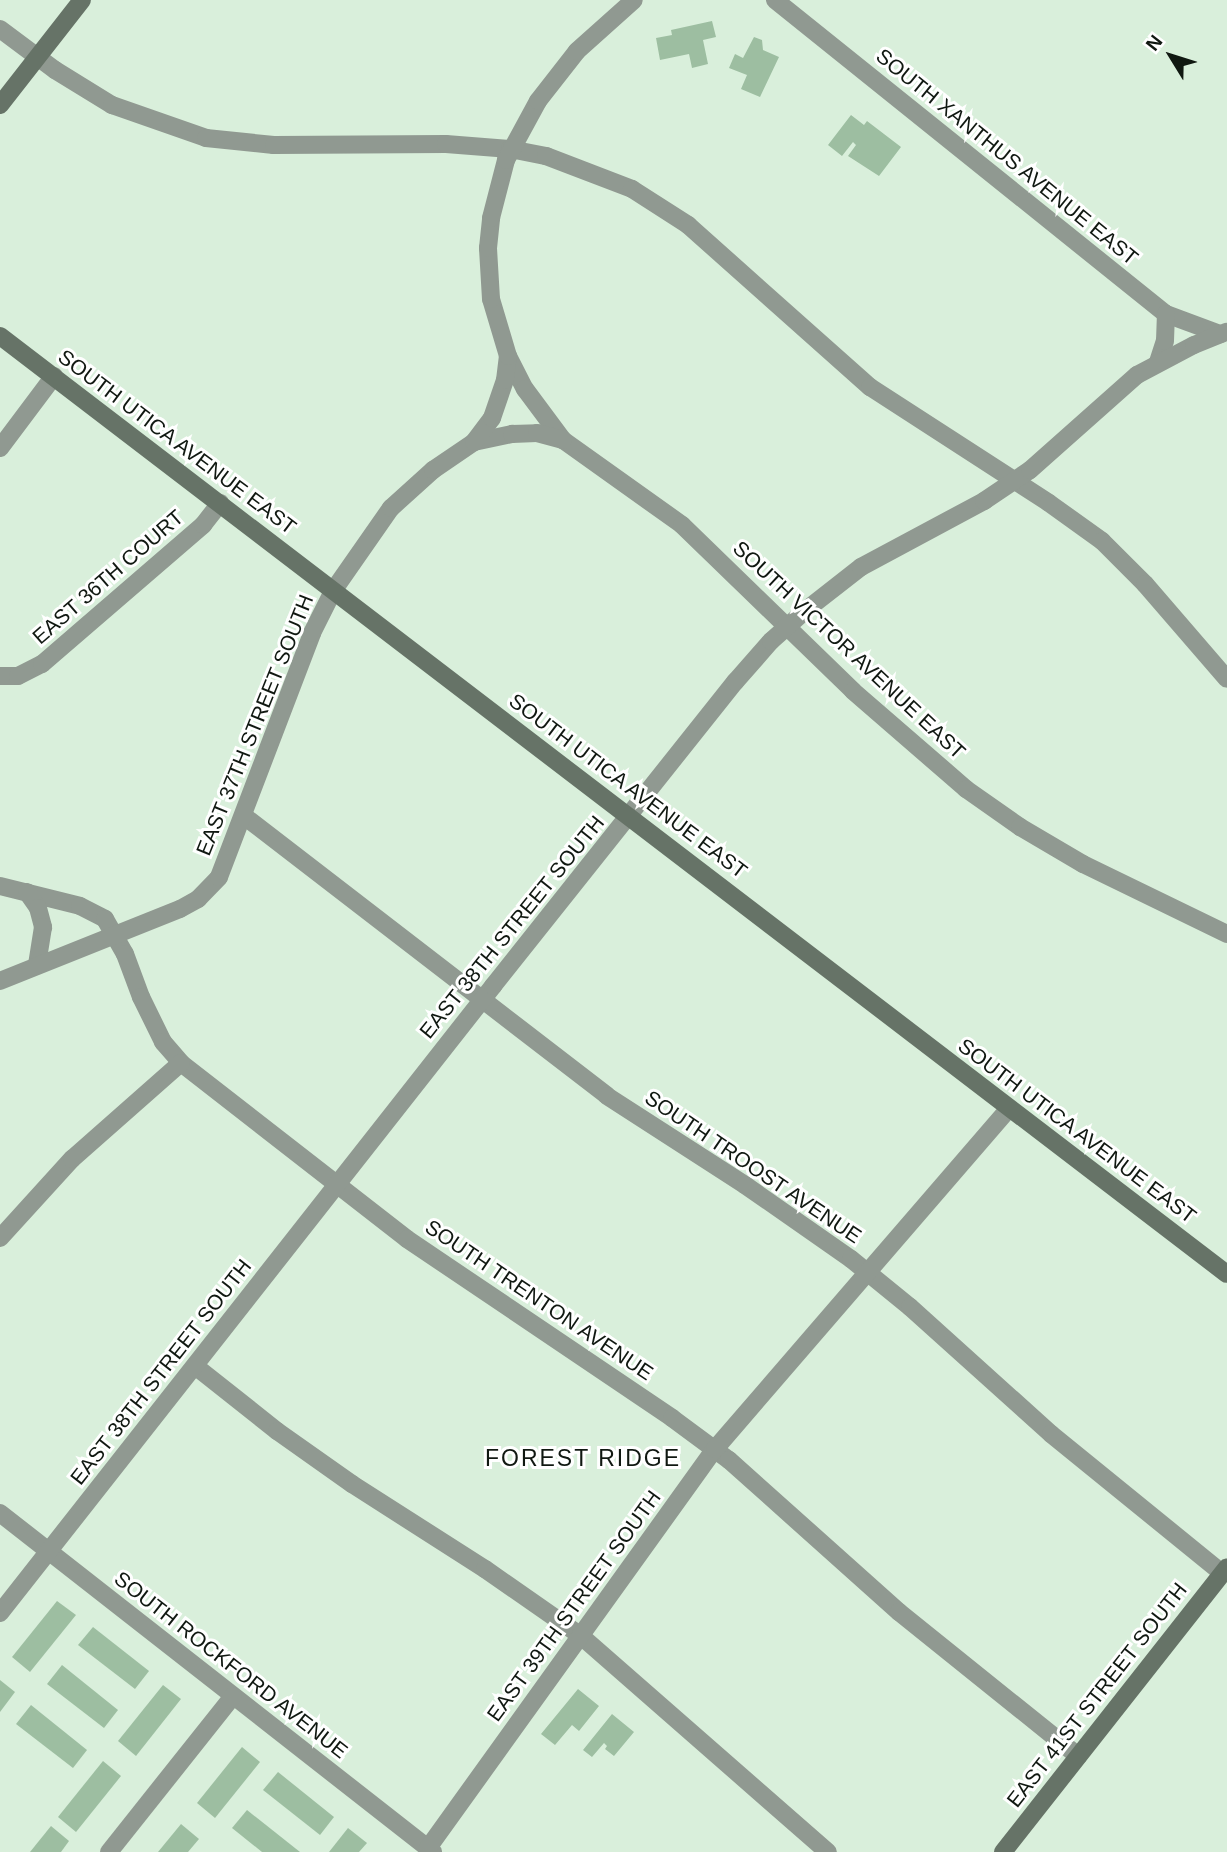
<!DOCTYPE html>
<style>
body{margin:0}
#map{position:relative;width:1227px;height:1852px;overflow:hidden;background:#d9efdb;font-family:Arial,sans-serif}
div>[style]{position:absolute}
.building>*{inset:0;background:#9dbea1}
.street>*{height:18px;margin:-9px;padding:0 9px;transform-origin:9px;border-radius:9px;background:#909991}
.secondary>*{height:18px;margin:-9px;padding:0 9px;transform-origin:9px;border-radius:9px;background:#667367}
span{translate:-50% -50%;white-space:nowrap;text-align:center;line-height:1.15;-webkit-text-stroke:6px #fff;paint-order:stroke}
.street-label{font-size:21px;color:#101811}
.neighbourhood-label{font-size:23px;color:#101811;letter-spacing:2px}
.north{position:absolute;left:1136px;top:21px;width:70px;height:70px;-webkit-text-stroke:5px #fff;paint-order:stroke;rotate:308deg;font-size:19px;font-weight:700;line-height:28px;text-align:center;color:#101811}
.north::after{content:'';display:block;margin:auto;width:24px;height:32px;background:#101811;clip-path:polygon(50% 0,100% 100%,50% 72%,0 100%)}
</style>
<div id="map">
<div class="building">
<div style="clip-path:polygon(712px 21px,716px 37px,703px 40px,708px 64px,692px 68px,689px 54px,660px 60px,656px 38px,672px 35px,671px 30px)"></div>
<div style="clip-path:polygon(754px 37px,762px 40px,763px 50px,779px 57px,760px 97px,741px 89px,747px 75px,729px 68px,735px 54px,743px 58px)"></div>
<div style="clip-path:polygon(851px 115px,864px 125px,867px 121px,901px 147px,879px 176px,848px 156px,856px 145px,853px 142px,842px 156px,828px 145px)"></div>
<div style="clip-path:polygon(57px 1601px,76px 1615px,30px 1672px,12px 1657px)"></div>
<div style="clip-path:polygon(93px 1627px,149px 1671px,135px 1689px,78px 1645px)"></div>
<div style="clip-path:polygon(62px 1665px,118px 1710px,104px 1728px,47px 1684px)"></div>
<div style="clip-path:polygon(0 1680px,15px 1692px,0 1712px)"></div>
<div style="clip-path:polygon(163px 1685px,181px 1699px,136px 1756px,118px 1741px)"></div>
<div style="clip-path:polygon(578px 1689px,599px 1706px,579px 1731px,572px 1725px,555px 1745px,541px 1734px)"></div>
<div style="clip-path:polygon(31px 1705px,87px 1750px,73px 1768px,16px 1724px)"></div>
<div style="clip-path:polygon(612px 1714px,634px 1732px,614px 1756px,605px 1749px,607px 1746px,604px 1743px,592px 1757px,583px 1750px)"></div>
<div style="clip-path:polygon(242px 1747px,260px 1762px,215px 1818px,197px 1803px)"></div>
<div style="clip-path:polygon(103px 1761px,121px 1776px,76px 1832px,58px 1817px)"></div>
<div style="clip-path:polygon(278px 1772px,334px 1817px,320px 1835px,263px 1790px)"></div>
<div style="clip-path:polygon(247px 1810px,300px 1852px,262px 1852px,232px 1828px)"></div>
<div style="clip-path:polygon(181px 1824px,199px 1839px,188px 1852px,158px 1852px)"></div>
<div style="clip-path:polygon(51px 1826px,69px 1841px,61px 1852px,30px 1852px)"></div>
<div style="clip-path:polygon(348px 1828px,367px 1843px,359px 1852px,329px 1852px)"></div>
</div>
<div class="street">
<div style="left:775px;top:0;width:501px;rotate:38.77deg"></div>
<div style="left:1166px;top:314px;width:58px;rotate:20.3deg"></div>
<div style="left:0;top:29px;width:69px;rotate:36.7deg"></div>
<div style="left:55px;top:70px;width:67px;rotate:31.6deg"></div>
<div style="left:112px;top:105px;width:100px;rotate:19.3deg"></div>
<div style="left:206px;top:138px;width:68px;rotate:5.9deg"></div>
<div style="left:274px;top:145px;width:172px;rotate:-0.3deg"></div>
<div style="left:446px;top:144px;width:64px;rotate:4.5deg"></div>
<div style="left:510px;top:149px;width:37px;rotate:11deg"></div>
<div style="left:546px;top:156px;width:92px;rotate:21deg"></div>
<div style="left:632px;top:189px;width:67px;rotate:32.7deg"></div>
<div style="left:688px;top:225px;width:244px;rotate:41.7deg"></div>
<div style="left:870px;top:387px;width:213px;rotate:32.9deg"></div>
<div style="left:1049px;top:503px;width:65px;rotate:35.6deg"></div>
<div style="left:1102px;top:541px;width:61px;rotate:45deg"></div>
<div style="left:1145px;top:584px;width:125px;rotate:49.2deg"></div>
<div style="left:508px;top:356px;width:37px;rotate:63deg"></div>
<div style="left:525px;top:389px;width:64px;rotate:53.3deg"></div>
<div style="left:563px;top:440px;width:146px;rotate:35.5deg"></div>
<div style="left:682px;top:525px;width:238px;rotate:44.1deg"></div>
<div style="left:853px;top:691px;width:150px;rotate:40.9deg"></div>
<div style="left:966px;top:789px;width:66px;rotate:35.1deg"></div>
<div style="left:1020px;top:827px;width:73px;rotate:30.4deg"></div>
<div style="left:1083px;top:864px;width:160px;rotate:25.9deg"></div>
<div style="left:1158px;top:362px;width:22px;rotate:-72deg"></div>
<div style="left:1165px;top:341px;width:27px;rotate:-88deg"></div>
<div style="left:474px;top:442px;width:39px;rotate:-12deg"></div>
<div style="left:512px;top:434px;width:25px;rotate:-2deg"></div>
<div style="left:537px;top:433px;width:27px;rotate:15deg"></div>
<div style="left:0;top:448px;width:90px;rotate:-53.1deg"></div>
<div style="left:0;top:676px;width:18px"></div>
<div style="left:18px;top:676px;width:27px;rotate:-27deg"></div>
<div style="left:42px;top:664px;width:213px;rotate:-40.8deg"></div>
<div style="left:203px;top:525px;width:28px;rotate:-52deg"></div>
<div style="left:244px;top:816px;width:458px;rotate:37.6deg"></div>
<div style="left:607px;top:1096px;width:164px;rotate:32.8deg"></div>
<div style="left:745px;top:1185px;width:129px;rotate:34.9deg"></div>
<div style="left:851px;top:1259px;width:76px;rotate:39.1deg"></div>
<div style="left:910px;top:1307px;width:190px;rotate:42deg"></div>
<div style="left:1051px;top:1434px;width:220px;rotate:39.1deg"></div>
<div style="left:0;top:886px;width:82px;rotate:14deg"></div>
<div style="left:80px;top:906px;width:28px;rotate:27deg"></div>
<div style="left:105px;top:919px;width:40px;rotate:60.3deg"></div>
<div style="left:125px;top:954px;width:46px;rotate:69.6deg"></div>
<div style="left:141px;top:997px;width:50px;rotate:63.9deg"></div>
<div style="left:163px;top:1042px;width:28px;rotate:49deg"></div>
<div style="left:181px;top:1063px;width:286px;rotate:37.9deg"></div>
<div style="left:407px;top:1239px;width:320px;rotate:34deg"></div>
<div style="left:672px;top:1418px;width:71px;rotate:36.4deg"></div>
<div style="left:729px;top:1460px;width:228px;rotate:41.8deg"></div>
<div style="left:899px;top:1612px;width:230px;rotate:38.8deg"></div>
<div style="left:27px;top:892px;width:19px;rotate:55deg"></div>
<div style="left:38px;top:908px;width:20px;rotate:75deg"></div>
<div style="left:43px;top:927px;width:39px;rotate:99deg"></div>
<div style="left:0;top:981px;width:194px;rotate:-21.8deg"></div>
<div style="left:180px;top:909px;width:21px;rotate:-29deg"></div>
<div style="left:198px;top:899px;width:30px;rotate:-46deg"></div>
<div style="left:219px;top:877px;width:261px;rotate:-69.1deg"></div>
<div style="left:312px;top:633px;width:47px;rotate:-63.4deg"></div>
<div style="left:333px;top:591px;width:101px;rotate:-55.1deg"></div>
<div style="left:391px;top:508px;width:57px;rotate:-42.1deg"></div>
<div style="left:433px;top:470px;width:50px;rotate:-34.3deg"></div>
<div style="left:474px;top:442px;width:30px;rotate:-53deg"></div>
<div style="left:492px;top:418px;width:40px;rotate:-71.1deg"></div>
<div style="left:505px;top:380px;width:24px;rotate:-83deg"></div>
<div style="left:508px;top:356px;width:59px;rotate:-106.6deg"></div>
<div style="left:491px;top:299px;width:51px;rotate:-93.4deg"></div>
<div style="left:488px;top:248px;width:30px;rotate:-84deg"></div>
<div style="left:491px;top:218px;width:60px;rotate:-75.5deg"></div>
<div style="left:506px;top:160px;width:67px;rotate:-61.5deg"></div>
<div style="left:538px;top:101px;width:63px;rotate:-52deg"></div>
<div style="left:577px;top:51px;width:76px;rotate:-41.8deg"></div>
<div style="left:0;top:1238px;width:107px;rotate:-47.7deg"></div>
<div style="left:72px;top:1159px;width:145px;rotate:-41.4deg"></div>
<div style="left:195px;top:1366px;width:105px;rotate:38.4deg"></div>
<div style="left:277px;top:1431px;width:92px;rotate:35.2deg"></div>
<div style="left:352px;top:1484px;width:158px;rotate:32.6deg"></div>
<div style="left:485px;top:1569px;width:117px;rotate:34.9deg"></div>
<div style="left:581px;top:1636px;width:328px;rotate:41.2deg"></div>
<div style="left:0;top:1513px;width:550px;rotate:38.06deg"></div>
<div style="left:0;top:1613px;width:798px;rotate:-51.82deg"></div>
<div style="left:493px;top:986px;width:389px;rotate:-51.5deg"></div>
<div style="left:735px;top:682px;width:55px;rotate:-48.7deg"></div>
<div style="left:771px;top:641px;width:47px;rotate:-41.5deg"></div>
<div style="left:806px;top:610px;width:70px;rotate:-38deg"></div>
<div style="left:861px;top:567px;width:140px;rotate:-28.2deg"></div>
<div style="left:984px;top:501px;width:55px;rotate:-34deg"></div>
<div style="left:1030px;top:470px;width:143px;rotate:-41.6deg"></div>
<div style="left:1137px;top:375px;width:64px;rotate:-27.8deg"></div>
<div style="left:1194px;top:345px;width:35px;rotate:-22deg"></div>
<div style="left:428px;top:1848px;width:491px;rotate:-54.3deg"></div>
<div style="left:715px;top:1449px;width:449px;rotate:-49.2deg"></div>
<div style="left:109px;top:1852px;width:199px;rotate:-51.5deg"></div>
</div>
<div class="secondary">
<div style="left:0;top:105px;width:133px;rotate:-52deg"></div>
<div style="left:0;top:336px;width:1544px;rotate:37.4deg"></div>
<div style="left:1003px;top:1852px;width:362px;rotate:-51.8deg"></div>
</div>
<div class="street-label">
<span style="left:1007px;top:157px;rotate:39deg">SOUTH XANTHUS AVENUE EAST</span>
<span style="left:177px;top:442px;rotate:37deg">SOUTH UTICA AVENUE EAST</span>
<span style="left:108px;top:577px;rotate:-41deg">EAST 36TH COURT</span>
<span style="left:849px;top:650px;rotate:43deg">SOUTH VICTOR AVENUE EAST</span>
<span style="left:255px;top:725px;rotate:-68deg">EAST 37TH STREET SOUTH</span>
<span style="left:628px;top:786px;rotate:37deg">SOUTH UTICA AVENUE EAST</span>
<span style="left:512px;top:927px;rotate:-51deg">EAST 38TH STREET SOUTH</span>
<span style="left:1077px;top:1131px;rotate:37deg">SOUTH UTICA AVENUE EAST</span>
<span style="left:753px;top:1167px;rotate:34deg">SOUTH TROOST AVENUE</span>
<span style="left:539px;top:1300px;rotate:34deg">SOUTH TRENTON AVENUE</span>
<span style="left:161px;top:1372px;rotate:-52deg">EAST 38TH STREET SOUTH</span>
<span style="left:574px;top:1606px;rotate:-54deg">EAST 39TH STREET SOUTH</span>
<span style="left:231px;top:1665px;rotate:38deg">SOUTH ROCKFORD AVENUE</span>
<span style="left:1097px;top:1695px;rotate:-52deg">EAST 41ST STREET SOUTH</span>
</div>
<div class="neighbourhood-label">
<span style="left:583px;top:1458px">FOREST RIDGE</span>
</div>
<div class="north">N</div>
</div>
